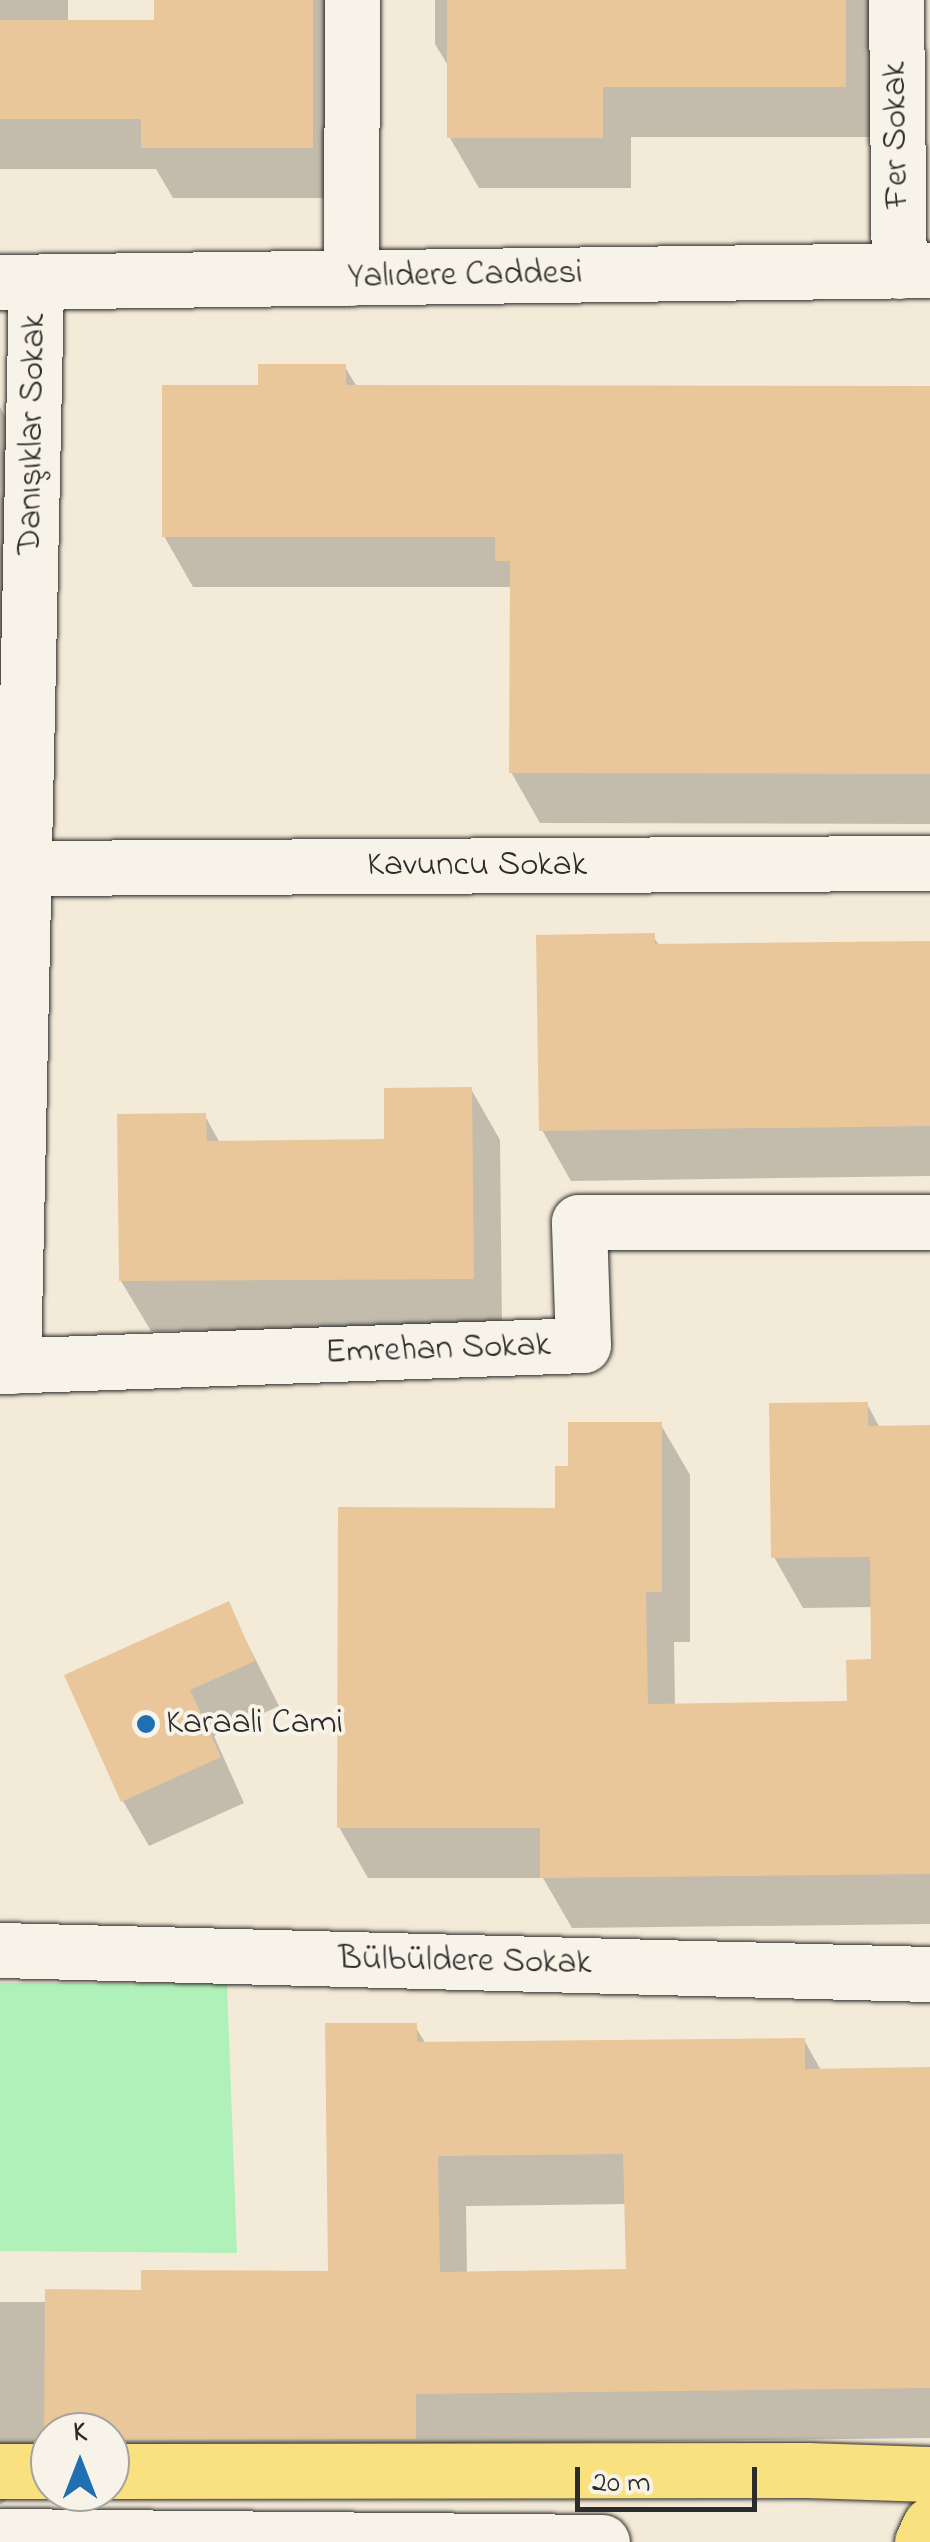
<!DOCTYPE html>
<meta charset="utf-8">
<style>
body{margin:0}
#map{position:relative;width:930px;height:2542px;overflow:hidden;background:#f4ead8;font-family:"Indie Flower",sans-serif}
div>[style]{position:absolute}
.green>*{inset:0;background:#b0f1b9}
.shadow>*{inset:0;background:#0003}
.building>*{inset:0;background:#e9c79a}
.roads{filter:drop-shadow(0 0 2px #2b2b2b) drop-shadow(0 0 2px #2b2b2b)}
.street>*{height:55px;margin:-27.5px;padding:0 27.5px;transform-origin:27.5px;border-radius:27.5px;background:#f7f3e8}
.secondary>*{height:55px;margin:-27.5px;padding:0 27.5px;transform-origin:27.5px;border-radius:27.5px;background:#f7f3e8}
.highway>*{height:55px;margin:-27.5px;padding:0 27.5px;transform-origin:27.5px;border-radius:27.5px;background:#fae180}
.dots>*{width:28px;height:28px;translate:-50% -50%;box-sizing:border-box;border:5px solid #f7f3e8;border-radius:50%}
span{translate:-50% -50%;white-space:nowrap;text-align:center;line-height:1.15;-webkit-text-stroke:8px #f7f3e8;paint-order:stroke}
.street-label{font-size:35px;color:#2b2b2b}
.poi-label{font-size:35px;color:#2b2b2b}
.left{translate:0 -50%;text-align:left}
.north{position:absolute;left:30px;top:2412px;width:100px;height:100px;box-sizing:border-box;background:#f7f3e8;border:2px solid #a5a39c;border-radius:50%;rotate:0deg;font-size:28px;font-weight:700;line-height:40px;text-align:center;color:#2b2b2b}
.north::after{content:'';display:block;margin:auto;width:35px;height:45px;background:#1f6fb2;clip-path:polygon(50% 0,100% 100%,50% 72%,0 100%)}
.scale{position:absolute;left:575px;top:2467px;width:182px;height:45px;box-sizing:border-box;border:5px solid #2b2b2b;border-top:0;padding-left:12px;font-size:30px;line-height:35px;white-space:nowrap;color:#2b2b2b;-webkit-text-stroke:8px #f7f3e8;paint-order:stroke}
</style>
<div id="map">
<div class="green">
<div style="clip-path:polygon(0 1983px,227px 1983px,237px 2253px,0 2251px)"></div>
</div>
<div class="shadow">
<div style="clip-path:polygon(0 0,68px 0,68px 22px,157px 22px,156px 0,359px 0,341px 198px,173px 198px,156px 169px,0 169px)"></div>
<div style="clip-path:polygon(435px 0,874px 0,874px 137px,631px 137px,631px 188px,479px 188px,450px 138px,450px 69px,435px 44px)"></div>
<div style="clip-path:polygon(345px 367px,357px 387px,930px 389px,930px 824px,540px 823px,511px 772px,512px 587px,193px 587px,164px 536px,260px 387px)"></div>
<div style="clip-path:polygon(0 407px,10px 425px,0 1305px)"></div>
<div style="clip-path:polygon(653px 936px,660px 947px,930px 943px,930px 1176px,571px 1181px,542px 1130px)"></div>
<div style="clip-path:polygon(471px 1089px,500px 1140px,502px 1329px,151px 1331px,121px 1281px,205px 1116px,220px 1143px,387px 1141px)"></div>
<div style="clip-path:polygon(867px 1404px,880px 1428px,930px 1428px,930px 1924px,572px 1928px,543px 1878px,368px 1878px,339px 1827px,557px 1511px,570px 1468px,661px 1425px,690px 1475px,690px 1642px,674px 1642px,675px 1706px,850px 1704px,873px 1662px,873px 1607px,803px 1608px,774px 1557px)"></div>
<div style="clip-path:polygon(228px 1605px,279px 1706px,214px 1736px,244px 1803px,149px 1846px,123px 1801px,67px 1676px)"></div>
<div style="clip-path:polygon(evenodd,415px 2026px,426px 2044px,804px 2040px,822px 2072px,930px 2069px,930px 2438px,444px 2444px,100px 2497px,87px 2492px,110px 2492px,110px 2432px,50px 2432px,50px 2490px,14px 2494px,0 2505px,0 2302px,47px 2302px,330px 2274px,415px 2026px,627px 2204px,629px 2272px,467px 2275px,466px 2206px,627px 2204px)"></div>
</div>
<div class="building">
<div style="clip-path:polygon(154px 0,313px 0,313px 148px,141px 148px,141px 119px,0 119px,0 20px,154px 20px)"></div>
<div style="clip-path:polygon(447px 0,846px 0,846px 87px,603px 87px,603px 138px,447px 138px)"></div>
<div style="clip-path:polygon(258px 364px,346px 364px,346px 385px,930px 386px,930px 774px,509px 773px,510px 561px,495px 561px,495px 537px,162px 537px,162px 385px,258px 385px)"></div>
<div style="clip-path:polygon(655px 933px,655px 944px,930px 941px,930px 1126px,539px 1131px,536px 935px)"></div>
<div style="clip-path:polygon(472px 1087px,474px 1279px,119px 1281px,117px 1114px,206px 1113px,207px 1141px,384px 1139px,384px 1088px)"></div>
<div style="clip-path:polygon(868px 1402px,868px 1426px,930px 1425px,930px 1874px,540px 1878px,540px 1828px,337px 1828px,338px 1507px,555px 1508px,555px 1466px,568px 1466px,568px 1422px,662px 1422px,662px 1592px,646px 1592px,648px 1704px,847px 1701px,846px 1660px,871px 1659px,870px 1557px,771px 1558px,769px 1403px)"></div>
<div style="clip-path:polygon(229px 1601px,255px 1661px,190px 1690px,221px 1757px,121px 1802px,64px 1675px)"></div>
<div style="clip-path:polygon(evenodd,325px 2023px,417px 2023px,417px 2042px,805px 2038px,805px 2069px,930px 2067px,930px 2388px,416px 2394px,416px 2439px,110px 2440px,110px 2432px,50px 2432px,50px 2440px,44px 2440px,45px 2289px,141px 2290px,141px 2270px,328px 2271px,325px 2023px,623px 2154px,626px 2269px,440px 2272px,438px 2156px,623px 2154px)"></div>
</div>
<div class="roads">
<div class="street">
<div style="left:896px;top:0;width:271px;rotate:89.4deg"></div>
<div style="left:351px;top:278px;width:278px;rotate:-89.8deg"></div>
<div style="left:24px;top:868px;width:906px;rotate:-0.32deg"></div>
<div style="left:0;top:1366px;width:583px;rotate:-2.06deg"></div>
<div style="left:583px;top:1345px;width:123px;rotate:-91.9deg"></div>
<div style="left:579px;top:1222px;width:351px"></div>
<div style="left:13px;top:1366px;width:1084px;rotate:-88.78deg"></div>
<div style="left:0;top:1950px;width:930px;rotate:1.48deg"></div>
</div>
<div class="secondary">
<div style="left:0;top:282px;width:930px;rotate:-0.74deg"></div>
<div style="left:0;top:2536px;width:602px;rotate:0.57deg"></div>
</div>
<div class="highway">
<div style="left:0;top:2471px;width:50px"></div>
<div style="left:110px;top:2471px;width:697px;rotate:-0.08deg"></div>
<div style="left:807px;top:2470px;width:123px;rotate:1.9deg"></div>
<div style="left:922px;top:2542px;width:19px;rotate:-65deg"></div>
</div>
</div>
<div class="dots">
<div style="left:146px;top:1724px;background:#1f6fb2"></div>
</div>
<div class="street-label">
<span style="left:897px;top:135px;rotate:-91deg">Fer Sokak</span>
<span style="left:465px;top:276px;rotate:-1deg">Yalıdere Caddesi</span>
<span style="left:33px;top:434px;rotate:-89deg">Danışıklar Sokak</span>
<span style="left:477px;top:866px">Kavuncu Sokak</span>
<span style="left:438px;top:1350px;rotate:-2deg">Emrehan Sokak</span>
<span style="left:465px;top:1962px;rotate:1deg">Bülbüldere Sokak</span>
</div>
<div class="poi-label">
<span class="left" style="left:166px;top:1724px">Karaali Cami</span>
</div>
<div class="north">K</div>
<div class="scale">20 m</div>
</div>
